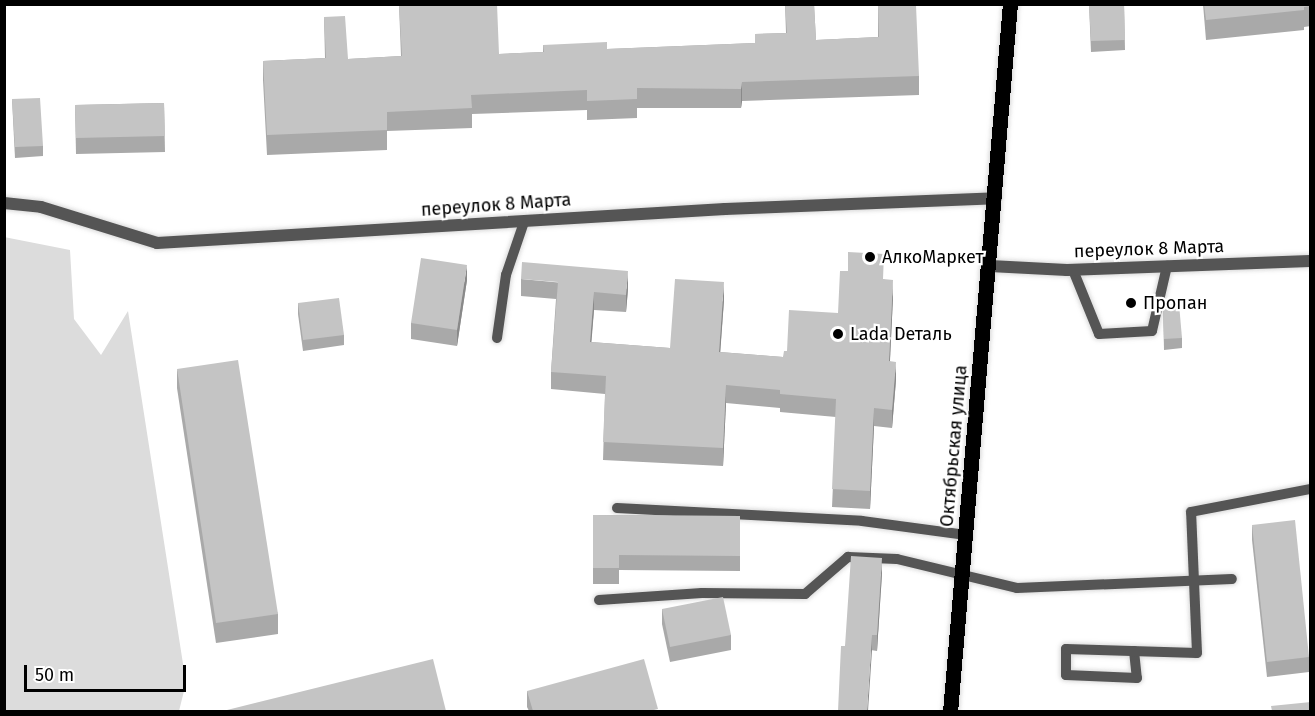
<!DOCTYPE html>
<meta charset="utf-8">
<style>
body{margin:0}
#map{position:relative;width:1315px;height:716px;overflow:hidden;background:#fff;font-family:"Fira Sans",sans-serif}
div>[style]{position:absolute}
.green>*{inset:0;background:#dcdcdc}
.roads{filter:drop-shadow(0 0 2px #dbdbdb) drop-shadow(0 0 2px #dbdbdb)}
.service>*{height:10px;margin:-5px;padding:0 5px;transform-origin:5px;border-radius:5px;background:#555}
.minor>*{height:12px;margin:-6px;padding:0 6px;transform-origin:6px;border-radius:6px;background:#555}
.primary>*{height:15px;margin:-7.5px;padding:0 7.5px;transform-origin:7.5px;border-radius:7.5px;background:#000}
.wall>*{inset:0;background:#a9a9a9}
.shaded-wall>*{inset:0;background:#898989}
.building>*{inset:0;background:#c4c4c4}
.dots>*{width:16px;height:16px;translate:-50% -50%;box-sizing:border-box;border:3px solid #fff;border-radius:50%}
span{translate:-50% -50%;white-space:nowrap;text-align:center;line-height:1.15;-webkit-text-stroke:4.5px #fff;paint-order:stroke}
.street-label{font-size:18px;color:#000}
.poi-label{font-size:18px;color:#000}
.left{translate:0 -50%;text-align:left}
.frame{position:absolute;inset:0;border:6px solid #000;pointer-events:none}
.scale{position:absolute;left:24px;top:665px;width:162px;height:27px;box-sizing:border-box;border:3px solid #000;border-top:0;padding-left:8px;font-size:18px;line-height:21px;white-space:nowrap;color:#000;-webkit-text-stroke:4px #fff;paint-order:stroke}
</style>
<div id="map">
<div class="green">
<div style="clip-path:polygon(4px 237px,70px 250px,74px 319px,101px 355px,128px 311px,186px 683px,179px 711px,5px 711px)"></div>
</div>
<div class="roads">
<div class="service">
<div style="left:1073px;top:270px;width:69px;rotate:67.9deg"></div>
<div style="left:1099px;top:334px;width:53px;rotate:-3.2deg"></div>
<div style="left:1152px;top:331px;width:67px;rotate:-77deg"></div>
<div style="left:497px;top:338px;width:64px;rotate:-81.9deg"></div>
<div style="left:506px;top:275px;width:56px;rotate:-71.2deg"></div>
<div style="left:617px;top:508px;width:245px;rotate:3deg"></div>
<div style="left:862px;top:521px;width:105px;rotate:7.7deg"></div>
<div style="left:599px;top:600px;width:103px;rotate:-3.9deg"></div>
<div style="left:702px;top:593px;width:103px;rotate:0.6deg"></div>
<div style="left:805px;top:594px;width:57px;rotate:-40.7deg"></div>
<div style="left:848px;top:557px;width:49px;rotate:2.3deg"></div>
<div style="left:897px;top:559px;width:123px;rotate:13.6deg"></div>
<div style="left:1017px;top:588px;width:215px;rotate:-2.4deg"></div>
<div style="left:1134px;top:651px;width:27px;rotate:84deg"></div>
<div style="left:1137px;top:678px;width:71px;rotate:-177.6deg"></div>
<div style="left:1066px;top:675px;width:26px;rotate:-90deg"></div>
<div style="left:1066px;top:649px;width:131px;rotate:1.7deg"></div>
<div style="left:1197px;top:653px;width:141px;rotate:-92.4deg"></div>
<div style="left:1191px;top:512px;width:121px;rotate:-10.9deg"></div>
</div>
<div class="minor">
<div style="left:4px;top:203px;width:37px;rotate:6deg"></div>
<div style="left:41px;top:207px;width:121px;rotate:17.2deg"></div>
<div style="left:157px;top:243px;width:569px;rotate:-3.43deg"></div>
<div style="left:725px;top:209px;width:271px;rotate:-2.3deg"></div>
<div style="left:990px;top:266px;width:77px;rotate:3deg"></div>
<div style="left:1067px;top:270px;width:243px;rotate:-2.1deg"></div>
</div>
<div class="primary">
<div style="left:950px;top:712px;width:711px;rotate:-85.16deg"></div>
</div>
</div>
<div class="wall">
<div style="clip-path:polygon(785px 4px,814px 4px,816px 40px,878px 37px,878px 6px,919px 76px,919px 95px,742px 101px,741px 108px,637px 108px,637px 118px,587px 120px,587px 110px,472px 114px,472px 128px,387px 131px,387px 150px,267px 155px,263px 80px,263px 61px,325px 58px,324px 17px,348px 59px,401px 56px,399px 5px,499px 54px,543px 52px,543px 45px,607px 49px,755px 43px,755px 34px,786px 33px)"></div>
<div style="clip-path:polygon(1089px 4px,1124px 4px,1125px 50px,1091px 52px)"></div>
<div style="clip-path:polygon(1203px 4px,1311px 4px,1311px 26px,1304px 27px,1304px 30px,1206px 40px)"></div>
<div style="clip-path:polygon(12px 99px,43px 146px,43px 156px,15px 158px)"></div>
<div style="clip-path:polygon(164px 103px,165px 152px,76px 154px,75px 105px)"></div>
<div style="clip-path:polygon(521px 279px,628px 289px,626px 312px,594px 310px,591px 342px,670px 348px,724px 300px,720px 352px,783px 357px,787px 351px,884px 279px,893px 297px,890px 361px,896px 380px,892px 428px,874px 426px,870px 509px,832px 507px,836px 417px,780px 412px,780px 408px,726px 403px,723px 466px,603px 460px,605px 394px,551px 389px,551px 372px,556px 299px,521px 296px)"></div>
<div style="clip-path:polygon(467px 280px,457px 346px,411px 339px,411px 323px)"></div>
<div style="clip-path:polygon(298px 303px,344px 335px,344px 345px,303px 351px,298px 314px)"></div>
<div style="clip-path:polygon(1163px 305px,1182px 338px,1182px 348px,1164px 350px)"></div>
<div style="clip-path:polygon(177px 369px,278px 614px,278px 634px,216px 643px,177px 388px)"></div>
<div style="clip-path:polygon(593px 515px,740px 516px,740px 571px,619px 570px,619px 584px,593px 584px)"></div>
<div style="clip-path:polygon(1252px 525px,1309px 657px,1309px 672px,1267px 677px,1252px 540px)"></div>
<div style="clip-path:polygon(882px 573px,877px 651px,845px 646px)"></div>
<div style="clip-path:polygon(662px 609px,731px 635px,731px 650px,670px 662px,662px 624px)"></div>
<div style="clip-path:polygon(527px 691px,658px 711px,529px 711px,527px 707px)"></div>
</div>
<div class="shaded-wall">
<div style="clip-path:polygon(742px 82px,742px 101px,741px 108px,741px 89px)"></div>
<div style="clip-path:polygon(467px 265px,467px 280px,457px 346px,457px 330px)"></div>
<div style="clip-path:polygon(628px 271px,628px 289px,626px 312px,626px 295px)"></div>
<div style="clip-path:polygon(893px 280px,893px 297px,889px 379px,889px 361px)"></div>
<div style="clip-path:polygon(724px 282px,724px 300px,719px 370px,719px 352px)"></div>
<div style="clip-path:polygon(594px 292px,594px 310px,590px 360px,590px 342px)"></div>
<div style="clip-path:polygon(896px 362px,896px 380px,892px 428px,892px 410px)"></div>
<div style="clip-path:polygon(726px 385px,726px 403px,723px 466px,723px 448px)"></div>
<div style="clip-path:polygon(874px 408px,874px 426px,870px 509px,870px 491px)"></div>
<div style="clip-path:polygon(882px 558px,882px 573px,877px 651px,877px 635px)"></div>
<div style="clip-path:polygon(872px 635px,872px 650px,868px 711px,867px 711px)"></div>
</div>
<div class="building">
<div style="clip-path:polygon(420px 4px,497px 4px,499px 54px,544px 52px,543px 45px,607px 42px,607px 49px,755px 43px,755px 34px,787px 33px,785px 4px,814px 4px,816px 40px,879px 37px,878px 6px,916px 5px,919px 76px,742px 82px,741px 89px,637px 88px,637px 99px,587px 101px,587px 90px,471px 95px,472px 108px,387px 112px,387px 130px,267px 135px,263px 61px,326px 58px,324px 17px,345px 16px,348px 59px,402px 56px,399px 5px)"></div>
<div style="clip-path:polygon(1089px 4px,1124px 4px,1125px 40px,1091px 41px)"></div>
<div style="clip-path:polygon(1204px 4px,1311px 4px,1311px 6px,1304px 7px,1304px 10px,1206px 20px)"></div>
<div style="clip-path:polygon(40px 98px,43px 146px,15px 147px,12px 99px)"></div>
<div style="clip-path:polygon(164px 103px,165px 136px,76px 138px,75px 105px)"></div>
<div style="clip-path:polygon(848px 252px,884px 254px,883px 279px,893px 280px,889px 361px,896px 362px,892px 410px,874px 408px,870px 491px,832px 489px,836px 399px,780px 394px,780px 390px,726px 385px,723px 448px,603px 442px,606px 376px,551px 372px,558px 282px,521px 279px,522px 262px,628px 271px,626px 295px,594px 292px,590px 342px,670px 348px,675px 279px,724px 282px,719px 352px,783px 357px,784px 351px,787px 351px,789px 310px,838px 313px,840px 271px,848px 271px)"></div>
<div style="clip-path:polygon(421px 258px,467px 265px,457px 330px,411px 323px)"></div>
<div style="clip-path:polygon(339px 298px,344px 335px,303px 340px,298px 303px)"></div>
<div style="clip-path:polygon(1179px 304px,1182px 338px,1164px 339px,1163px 305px)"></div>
<div style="clip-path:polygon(238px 360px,278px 614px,216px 623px,177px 369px)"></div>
<div style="clip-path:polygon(593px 515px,740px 516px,740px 556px,619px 555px,619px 568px,593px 568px)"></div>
<div style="clip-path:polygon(1295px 520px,1309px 657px,1267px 662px,1252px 525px)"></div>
<div style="clip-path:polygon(851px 556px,882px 558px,877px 635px,872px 635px,867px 711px,838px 711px,841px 646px,845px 646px)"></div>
<div style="clip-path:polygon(723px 597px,731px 635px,670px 647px,662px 609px)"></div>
<div style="clip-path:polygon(433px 659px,446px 711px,223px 711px)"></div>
<div style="clip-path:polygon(644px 659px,658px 709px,650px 711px,533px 711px,527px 691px)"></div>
<div style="clip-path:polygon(1311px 702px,1311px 711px,1272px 711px,1271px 706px)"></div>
</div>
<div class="dots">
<div style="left:870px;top:257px;background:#000"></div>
<div style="left:1131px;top:303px;background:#000"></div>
<div style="left:838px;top:334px;background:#000"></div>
</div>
<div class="street-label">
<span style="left:496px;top:205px;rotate:-4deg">переулок 8 Марта</span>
<span style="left:1149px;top:249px;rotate:-2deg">переулок 8 Марта</span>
<span style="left:954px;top:446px;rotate:-85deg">Октябрьская улица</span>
</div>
<div class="poi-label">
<span class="left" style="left:882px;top:257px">АлкоМаркет</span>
<span class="left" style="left:1143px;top:303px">Пропан</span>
<span class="left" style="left:850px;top:334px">Lada Dеталь</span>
</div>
<div class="frame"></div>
<div class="scale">50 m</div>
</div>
